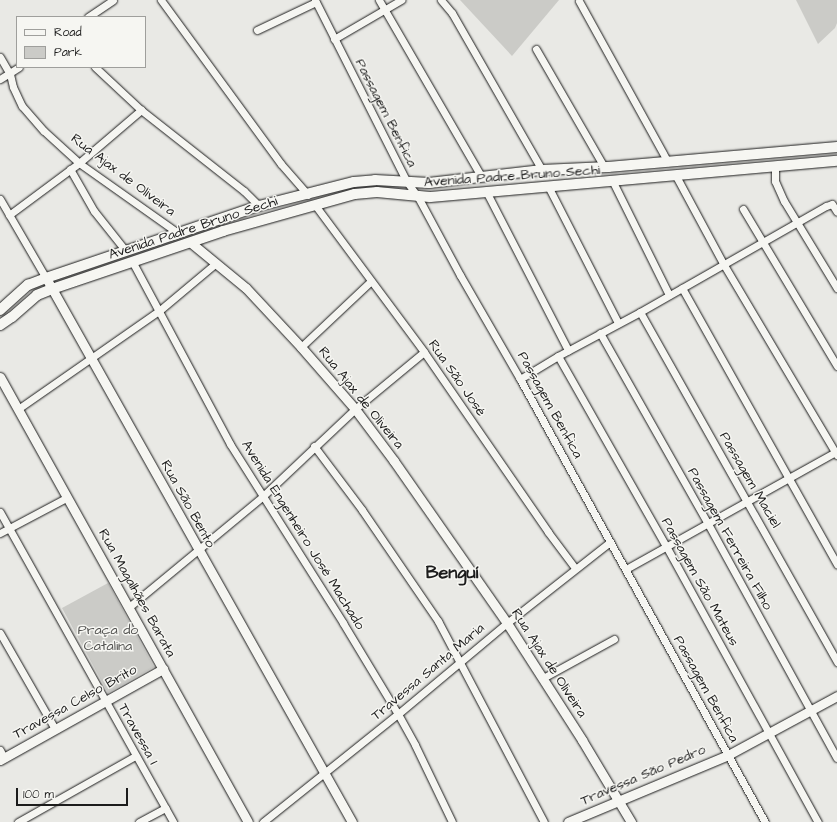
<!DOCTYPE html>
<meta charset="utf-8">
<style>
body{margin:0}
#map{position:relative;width:837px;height:822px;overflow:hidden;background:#e9e9e5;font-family:"Architects Daughter",sans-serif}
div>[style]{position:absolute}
.green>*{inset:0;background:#cbcbc7}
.roads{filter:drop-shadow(0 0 1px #1c1c1c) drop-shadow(0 0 1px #1c1c1c)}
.minor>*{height:7px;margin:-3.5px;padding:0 3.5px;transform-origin:3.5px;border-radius:3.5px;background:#f6f6f2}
.tertiary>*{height:9px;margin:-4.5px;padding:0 4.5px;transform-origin:4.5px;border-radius:4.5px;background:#f6f6f2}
.secondary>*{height:10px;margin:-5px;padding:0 5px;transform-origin:5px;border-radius:5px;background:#f6f6f2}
span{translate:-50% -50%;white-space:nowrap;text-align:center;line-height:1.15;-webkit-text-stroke:3px #f6f6f2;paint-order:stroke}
.street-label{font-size:14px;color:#1c1c1c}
.park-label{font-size:14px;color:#51514f}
.district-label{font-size:18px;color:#1c1c1c;font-weight:700}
.legend{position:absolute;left:16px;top:16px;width:130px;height:52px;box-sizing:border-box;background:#f6f6f2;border:1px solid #9f9f9c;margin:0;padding:5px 7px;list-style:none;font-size:12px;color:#1c1c1c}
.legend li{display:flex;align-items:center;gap:8px;height:20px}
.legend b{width:20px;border:1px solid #9f9f9c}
.scale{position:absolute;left:16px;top:788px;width:112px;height:18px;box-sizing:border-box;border:2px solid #1c1c1c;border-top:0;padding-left:5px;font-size:12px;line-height:14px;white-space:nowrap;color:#1c1c1c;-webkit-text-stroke:3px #f6f6f2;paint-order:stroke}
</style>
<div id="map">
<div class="green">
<div style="clip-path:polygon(460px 0,559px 0,512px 56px)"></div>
<div style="clip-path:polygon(796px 0,837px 0,837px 23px,835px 28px,818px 44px)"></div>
<div style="clip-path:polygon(108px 583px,154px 667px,108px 693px,62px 608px)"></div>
</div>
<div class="roads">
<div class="minor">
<div style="left:161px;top:0;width:203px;rotate:53.8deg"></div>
<div style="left:281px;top:164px;width:41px;rotate:48.9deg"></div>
<div style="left:315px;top:0;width:204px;rotate:63.2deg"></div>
<div style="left:407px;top:182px;width:19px;rotate:54deg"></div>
<div style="left:418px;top:197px;width:89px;rotate:61.7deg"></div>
<div style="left:460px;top:275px;width:120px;rotate:60deg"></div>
<div style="left:520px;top:379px;width:506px;rotate:61.06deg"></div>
<div style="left:379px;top:0;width:203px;rotate:59.9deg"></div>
<div style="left:441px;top:0;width:17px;rotate:50deg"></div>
<div style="left:452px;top:13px;width:181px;rotate:60.2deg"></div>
<div style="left:579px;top:1px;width:184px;rotate:61.1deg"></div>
<div style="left:88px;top:17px;width:30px;rotate:-34deg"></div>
<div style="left:257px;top:30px;width:65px;rotate:-25.4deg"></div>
<div style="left:334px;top:39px;width:78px;rotate:-30.2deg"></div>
<div style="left:536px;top:49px;width:136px;rotate:60deg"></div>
<div style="left:0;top:57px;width:20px;rotate:60deg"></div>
<div style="left:10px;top:74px;width:13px;rotate:77deg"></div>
<div style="left:13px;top:87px;width:21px;rotate:65deg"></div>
<div style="left:22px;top:106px;width:33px;rotate:49deg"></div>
<div style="left:44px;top:131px;width:47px;rotate:42.4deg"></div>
<div style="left:79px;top:163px;width:121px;rotate:35.3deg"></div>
<div style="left:95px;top:67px;width:63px;rotate:43.1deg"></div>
<div style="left:141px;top:110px;width:131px;rotate:38.2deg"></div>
<div style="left:244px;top:191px;width:21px;rotate:45deg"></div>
<div style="left:0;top:79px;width:22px;rotate:-32deg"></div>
<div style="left:775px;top:166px;width:15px;rotate:90deg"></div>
<div style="left:775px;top:181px;width:22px;rotate:66deg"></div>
<div style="left:784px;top:201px;width:102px;rotate:58.7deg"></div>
<div style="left:70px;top:169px;width:48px;rotate:60.3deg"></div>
<div style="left:94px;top:211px;width:50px;rotate:51.5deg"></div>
<div style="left:676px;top:176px;width:101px;rotate:61.7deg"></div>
<div style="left:724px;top:265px;width:221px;rotate:59.3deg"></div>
<div style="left:613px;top:182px;width:126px;rotate:63.6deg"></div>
<div style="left:548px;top:186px;width:154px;rotate:62.9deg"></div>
<div style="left:487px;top:193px;width:177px;rotate:62.7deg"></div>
<div style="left:0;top:199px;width:91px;rotate:59.8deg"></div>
<div style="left:315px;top:205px;width:183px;rotate:53.4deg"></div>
<div style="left:424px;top:352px;width:219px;rotate:55.4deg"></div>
<div style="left:548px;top:532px;width:45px;rotate:53.1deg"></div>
<div style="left:743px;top:209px;width:183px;rotate:59.1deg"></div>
<div style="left:9px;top:215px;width:87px;rotate:-36.6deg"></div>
<div style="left:79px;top:163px;width:82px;rotate:-40.5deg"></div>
<div style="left:132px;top:261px;width:208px;rotate:61.8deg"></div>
<div style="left:230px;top:444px;width:212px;rotate:57.7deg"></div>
<div style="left:343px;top:623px;width:106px;rotate:58.9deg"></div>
<div style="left:398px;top:714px;width:35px;rotate:61deg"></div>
<div style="left:415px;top:745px;width:85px;rotate:64.3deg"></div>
<div style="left:682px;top:288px;width:317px;rotate:60.7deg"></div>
<div style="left:640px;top:312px;width:402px;rotate:60.6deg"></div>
<div style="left:600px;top:333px;width:217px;rotate:60.5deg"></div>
<div style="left:707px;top:522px;width:269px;rotate:61.2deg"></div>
<div style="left:301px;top:347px;width:96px;rotate:-43.3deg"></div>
<div style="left:558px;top:356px;width:219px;rotate:60.4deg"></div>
<div style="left:666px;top:546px;width:315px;rotate:61.2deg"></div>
<div style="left:520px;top:379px;width:44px;rotate:-31.2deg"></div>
<div style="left:558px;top:356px;width:93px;rotate:-28.2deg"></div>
<div style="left:640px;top:312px;width:214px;rotate:-29.7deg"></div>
<div style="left:826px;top:206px;width:6px;rotate:-18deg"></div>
<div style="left:832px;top:204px;width:9px;rotate:58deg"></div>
<div style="left:18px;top:409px;width:173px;rotate:-34.9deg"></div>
<div style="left:160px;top:310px;width:73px;rotate:-40deg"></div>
<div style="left:314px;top:446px;width:80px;rotate:53.1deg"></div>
<div style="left:362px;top:510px;width:135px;rotate:55.6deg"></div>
<div style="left:438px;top:621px;width:227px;rotate:62.2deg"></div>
<div style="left:0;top:512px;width:355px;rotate:60.8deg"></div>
<div style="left:0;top:533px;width:75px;rotate:-27.9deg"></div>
<div style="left:626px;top:569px;width:242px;rotate:-29.2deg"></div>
<div style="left:129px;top:607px;width:174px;rotate:-39.6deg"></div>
<div style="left:263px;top:496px;width:127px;rotate:-43.4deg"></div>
<div style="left:355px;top:409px;width:89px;rotate:-39.6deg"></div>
<div style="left:0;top:633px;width:111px;rotate:60.2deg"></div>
<div style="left:543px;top:678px;width:81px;rotate:-28.8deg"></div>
<div style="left:0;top:750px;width:9px;rotate:63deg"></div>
<div style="left:18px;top:822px;width:134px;rotate:-29.4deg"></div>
<div style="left:139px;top:822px;width:30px;rotate:-28deg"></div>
<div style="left:263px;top:822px;width:173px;rotate:-38.7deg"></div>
<div style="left:398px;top:714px;width:142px;rotate:-39.9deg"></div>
<div style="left:507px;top:623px;width:131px;rotate:-38.2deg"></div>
</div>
<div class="tertiary">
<div style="left:190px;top:242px;width:72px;rotate:39.4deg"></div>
<div style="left:246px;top:288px;width:81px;rotate:47deg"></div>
<div style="left:301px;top:347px;width:82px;rotate:48.9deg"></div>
<div style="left:355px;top:409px;width:65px;rotate:53.1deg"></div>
<div style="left:394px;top:461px;width:198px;rotate:55.1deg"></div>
<div style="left:507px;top:623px;width:139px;rotate:57.3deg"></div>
<div style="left:582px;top:740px;width:96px;rotate:59.1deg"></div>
<div style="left:46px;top:278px;width:624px;rotate:60.64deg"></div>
<div style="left:0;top:377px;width:509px;rotate:60.87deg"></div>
<div style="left:0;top:760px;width:187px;rotate:-29.2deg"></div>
<div style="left:568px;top:822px;width:173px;rotate:-22.7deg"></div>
<div style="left:728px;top:755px;width:124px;rotate:-28.4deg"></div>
</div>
<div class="secondary">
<div style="left:0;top:310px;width:38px;rotate:-42deg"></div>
<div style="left:28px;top:285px;width:19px;rotate:-21deg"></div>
<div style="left:46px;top:278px;width:225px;rotate:-18.7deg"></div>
<div style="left:259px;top:206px;width:98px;rotate:-14.2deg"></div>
<div style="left:354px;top:182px;width:21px;rotate:-5deg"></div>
<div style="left:375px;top:180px;width:54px;rotate:3.2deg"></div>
<div style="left:429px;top:183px;width:114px;rotate:-6.6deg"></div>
<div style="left:542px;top:170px;width:66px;rotate:-2.6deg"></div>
<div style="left:608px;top:167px;width:230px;rotate:-5deg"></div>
<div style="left:0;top:325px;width:14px;rotate:-34deg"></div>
<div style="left:12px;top:317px;width:33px;rotate:-41deg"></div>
<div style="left:37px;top:295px;width:16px;rotate:-22deg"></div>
<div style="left:52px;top:289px;width:181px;rotate:-18.7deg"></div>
<div style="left:223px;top:231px;width:137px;rotate:-15.7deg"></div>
<div style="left:355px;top:194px;width:22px;rotate:-5deg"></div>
<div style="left:377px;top:192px;width:53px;rotate:5.4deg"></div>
<div style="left:430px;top:197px;width:409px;rotate:-5.1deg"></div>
</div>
</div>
<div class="street-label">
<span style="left:386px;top:113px;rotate:63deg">Passagem Benfica</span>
<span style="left:123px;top:175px;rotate:37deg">Rua Ajax de Oliveira</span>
<span style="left:512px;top:176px;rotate:-4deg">Avenida Padre Bruno Sechi</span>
<span style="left:193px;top:228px;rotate:-18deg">Avenida Padre Bruno Sechi</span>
<span style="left:457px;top:378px;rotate:55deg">Rua São José</span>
<span style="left:361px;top:398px;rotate:51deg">Rua Ajax de Oliveira</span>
<span style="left:550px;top:405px;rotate:61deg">Passagem Benfica</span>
<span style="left:750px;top:480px;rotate:60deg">Passagem Maciel</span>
<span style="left:188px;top:504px;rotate:61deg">Rua São Bento</span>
<span style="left:303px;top:535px;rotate:58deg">Avenida Engenheiro José Machado</span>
<span style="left:730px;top:539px;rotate:61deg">Passagem Ferreira Filho</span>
<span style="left:700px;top:582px;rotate:61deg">Passagem São Mateus</span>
<span style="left:137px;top:593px;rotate:61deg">Rua Magalhães Barata</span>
<span style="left:549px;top:663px;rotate:57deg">Rua Ajax de Oliveira</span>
<span style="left:428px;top:672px;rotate:-40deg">Travessa Santa Maria</span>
<span style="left:706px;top:689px;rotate:61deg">Passagem Benfica</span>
<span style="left:75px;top:702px;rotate:-29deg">Travessa Celso Brito</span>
<span style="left:138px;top:734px;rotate:61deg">Travessa 1</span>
<span style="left:643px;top:775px;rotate:-23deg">Travessa São Pedro</span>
</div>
<div class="park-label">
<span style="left:108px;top:638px">Praça do<br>Catalina</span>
</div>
<div class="district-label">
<span style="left:452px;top:573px">Benguí</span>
</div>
<ul class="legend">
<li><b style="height:5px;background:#f6f6f2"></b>Road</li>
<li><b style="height:11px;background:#cbcbc7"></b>Park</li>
</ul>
<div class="scale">100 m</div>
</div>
